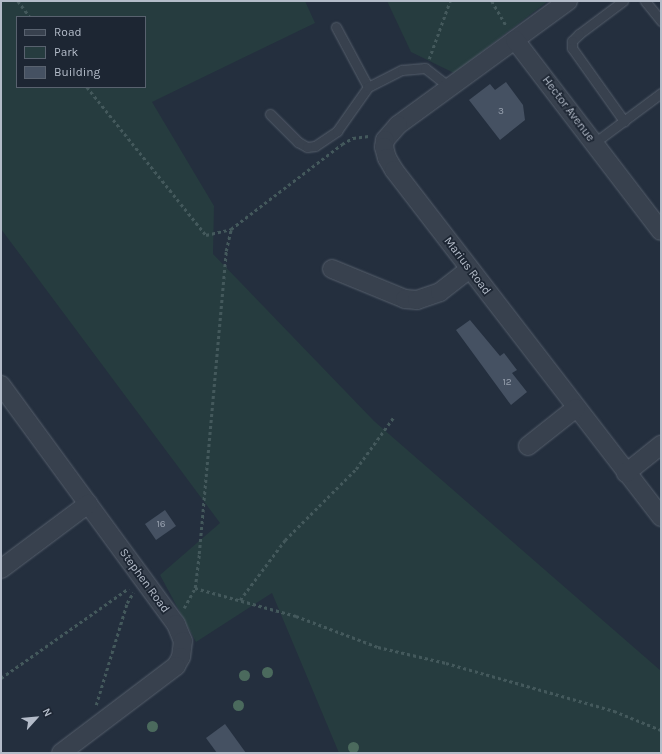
<!DOCTYPE html>
<style>
body{margin:0}
#map{position:relative;width:662px;height:754px;overflow:hidden;background:#242f3e;font-family:Karla,sans-serif}
div>[style]{position:absolute}
.green>*{inset:0;background:#263c3f}
.building>*{inset:0;background:#455162}
.path>*{height:2.5px;margin-top:-1.25px;transform-origin:0;background:repeating-linear-gradient(90deg,#44595c 0 3px,transparent 0 6px)}
.roads{filter:drop-shadow(0 0 1px #565f6c) drop-shadow(0 0 1px #565f6c)}
.lane>*{height:9px;margin:-4.5px;padding:0 4.5px;transform-origin:4.5px;border-radius:4.5px;background:#38414e}
.street>*{height:18px;margin:-9px;padding:0 9px;transform-origin:9px;border-radius:9px;background:#38414e}
.trees>*{width:11px;height:11px;margin:-5.5px;border-radius:50%;background:#4b6a5d}
span{translate:-50% -50%;white-space:nowrap;text-align:center;line-height:1.15;-webkit-text-stroke:3.5px #1d2633;paint-order:stroke}
.number-label{font-size:10px;color:#98a1af}
.number-label span{-webkit-text-stroke-width:0}
.street-label{font-size:12px;color:#b4bcc9}
.frame{position:absolute;inset:0;border:2px solid #b4bcc9;pointer-events:none}
.legend{position:absolute;left:16px;top:16px;width:130px;height:72px;box-sizing:border-box;background:#1d2633;border:1px solid #59626f;margin:0;padding:5px 7px;list-style:none;font-size:12px;color:#b4bcc9}
.legend li{display:flex;align-items:center;gap:8px;height:20px}
.legend b{width:20px;border:1px solid #59626f}
.north{position:absolute;left:16px;top:698px;width:40px;height:40px;-webkit-text-stroke:3px #1d2633;paint-order:stroke;rotate:63deg;font-size:11px;font-weight:700;line-height:16px;text-align:center;color:#b4bcc9}
.north::after{content:'';display:block;margin:auto;width:14px;height:18px;background:#b4bcc9;clip-path:polygon(50% 0,100% 100%,50% 72%,0 100%)}
</style>
<div id="map">
<div class="green">
<div style="clip-path:polygon(evenodd,1px 1px,305px 1px,315px 23px,152px 102px,214px 206px,213px 254px,374px 421px,661px 671px,661px 753px,339px 753px,272px 593px,196px 642px,160px 575px,220px 523px,1px 229px,1px 1px,17px 17px,145px 17px,145px 87px,17px 87px,17px 17px)"></div>
<div style="clip-path:polygon(387px 1px,548px 1px,454px 73px,411px 52px)"></div>
</div>
<div class="building">
<div style="clip-path:polygon(506px 82px,523px 105px,525px 120px,500px 140px,469px 100px,490px 84px,495px 90px)"></div>
<div style="clip-path:polygon(470px 320px,500px 356px,504px 353px,517px 370px,512px 373px,527px 392px,511px 405px,456px 330px)"></div>
<div style="clip-path:polygon(165px 510px,176px 526px,156px 540px,145px 524px)"></div>
<div style="clip-path:polygon(225px 724px,246px 753px,217px 753px,206px 738px)"></div>
</div>
<div class="path">
<div style="left:18px;top:1px;width:20px;rotate:53deg"></div>
<div style="left:492px;top:1px;width:30px;rotate:60deg"></div>
<div style="left:429px;top:59px;width:62px;rotate:-70.1deg"></div>
<div style="left:87px;top:87px;width:190px;rotate:51.2deg"></div>
<div style="left:206px;top:235px;width:26px;rotate:-13deg"></div>
<div style="left:231px;top:229px;width:140px;rotate:-37.4deg"></div>
<div style="left:342px;top:144px;width:13px;rotate:-29deg"></div>
<div style="left:353px;top:138px;width:16px;rotate:-7deg"></div>
<div style="left:195px;top:588px;width:105px;rotate:15.5deg"></div>
<div style="left:296px;top:616px;width:88px;rotate:20.7deg"></div>
<div style="left:378px;top:647px;width:70px;rotate:13.2deg"></div>
<div style="left:446px;top:663px;width:175px;rotate:15.9deg"></div>
<div style="left:614px;top:711px;width:51px;rotate:22deg"></div>
<div style="left:240px;top:600px;width:75px;rotate:-53.1deg"></div>
<div style="left:285px;top:540px;width:100px;rotate:-45deg"></div>
<div style="left:356px;top:469px;width:63px;rotate:-54deg"></div>
<div style="left:184px;top:608px;width:23px;rotate:-61deg"></div>
<div style="left:195px;top:588px;width:34px;rotate:-83deg"></div>
<div style="left:199px;top:554px;width:304px;rotate:-84.9deg"></div>
<div style="left:226px;top:251px;width:23px;rotate:-77deg"></div>
<div style="left:1px;top:678px;width:156px;rotate:-35.1deg"></div>
<div style="left:96px;top:705px;width:107px;rotate:-73.1deg"></div>
<div style="left:127px;top:603px;width:12px;rotate:-59deg"></div>
<div style="left:216px;top:753px;width:1px;rotate:-45deg"></div>
</div>
<div class="roads">
<div class="lane">
<div style="left:623px;top:1px;width:55px;rotate:143.1deg"></div>
<div style="left:579px;top:34px;width:10px;rotate:135deg"></div>
<div style="left:572px;top:41px;width:7px;rotate:90deg"></div>
<div style="left:572px;top:48px;width:90px;rotate:54.5deg"></div>
<div style="left:645px;top:1px;width:26px;rotate:51deg"></div>
<div style="left:336px;top:27px;width:68px;rotate:61.9deg"></div>
<div style="left:270px;top:114px;width:40px;rotate:45deg"></div>
<div style="left:298px;top:142px;width:10px;rotate:29deg"></div>
<div style="left:307px;top:147px;width:8px;rotate:-7deg"></div>
<div style="left:315px;top:146px;width:27px;rotate:-34deg"></div>
<div style="left:337px;top:131px;width:54px;rotate:-54.8deg"></div>
<div style="left:368px;top:87px;width:38px;rotate:-27deg"></div>
<div style="left:402px;top:70px;width:23px;rotate:-5deg"></div>
<div style="left:425px;top:68px;width:31px;rotate:38deg"></div>
<div style="left:594px;top:143px;width:84px;rotate:-36.7deg"></div>
</div>
<div class="street">
<div style="left:568px;top:1px;width:210px;rotate:143.9deg"></div>
<div style="left:398px;top:125px;width:20px;rotate:131deg"></div>
<div style="left:385px;top:140px;width:7px;rotate:98deg"></div>
<div style="left:384px;top:147px;width:11px;rotate:75deg"></div>
<div style="left:387px;top:158px;width:14px;rotate:60deg"></div>
<div style="left:394px;top:170px;width:438px;rotate:52.4deg"></div>
<div style="left:515px;top:40px;width:240px;rotate:52.6deg"></div>
<div style="left:332px;top:269px;width:79px;rotate:22.3deg"></div>
<div style="left:405px;top:299px;width:12px;rotate:5deg"></div>
<div style="left:417px;top:300px;width:24px;rotate:-19deg"></div>
<div style="left:440px;top:292px;width:37px;rotate:-38deg"></div>
<div style="left:1px;top:385px;width:296px;rotate:53.8deg"></div>
<div style="left:176px;top:624px;width:18px;rotate:68deg"></div>
<div style="left:183px;top:641px;width:16px;rotate:97deg"></div>
<div style="left:181px;top:657px;width:10px;rotate:119deg"></div>
<div style="left:176px;top:666px;width:144px;rotate:142.9deg"></div>
<div style="left:528px;top:446px;width:61px;rotate:-38.4deg"></div>
<div style="left:626px;top:473px;width:45px;rotate:-38.7deg"></div>
<div style="left:1px;top:569px;width:109px;rotate:-36.8deg"></div>
</div>
</div>
<div class="trees">
<div style="left:267px;top:672px"></div>
<div style="left:244px;top:675px"></div>
<div style="left:238px;top:705px"></div>
<div style="left:152px;top:726px"></div>
<div style="left:353px;top:747px"></div>
</div>
<div class="number-label">
<span style="left:501px;top:112px">3</span>
<span style="left:507px;top:383px">12</span>
<span style="left:161px;top:525px">16</span>
</div>
<div class="street-label">
<span style="left:568px;top:109px;rotate:53deg">Hector Avenue</span>
<span style="left:467px;top:266px;rotate:53deg">Marius Road</span>
<span style="left:144px;top:581px;rotate:54deg">Stephen Road</span>
</div>
<div class="frame"></div>
<ul class="legend">
<li><b style="height:5px;background:#38414e"></b>Road</li>
<li><b style="height:11px;background:#263c3f"></b>Park</li>
<li><b style="height:11px;background:#455162"></b>Building</li>
</ul>
<div class="north">N</div>
</div>
